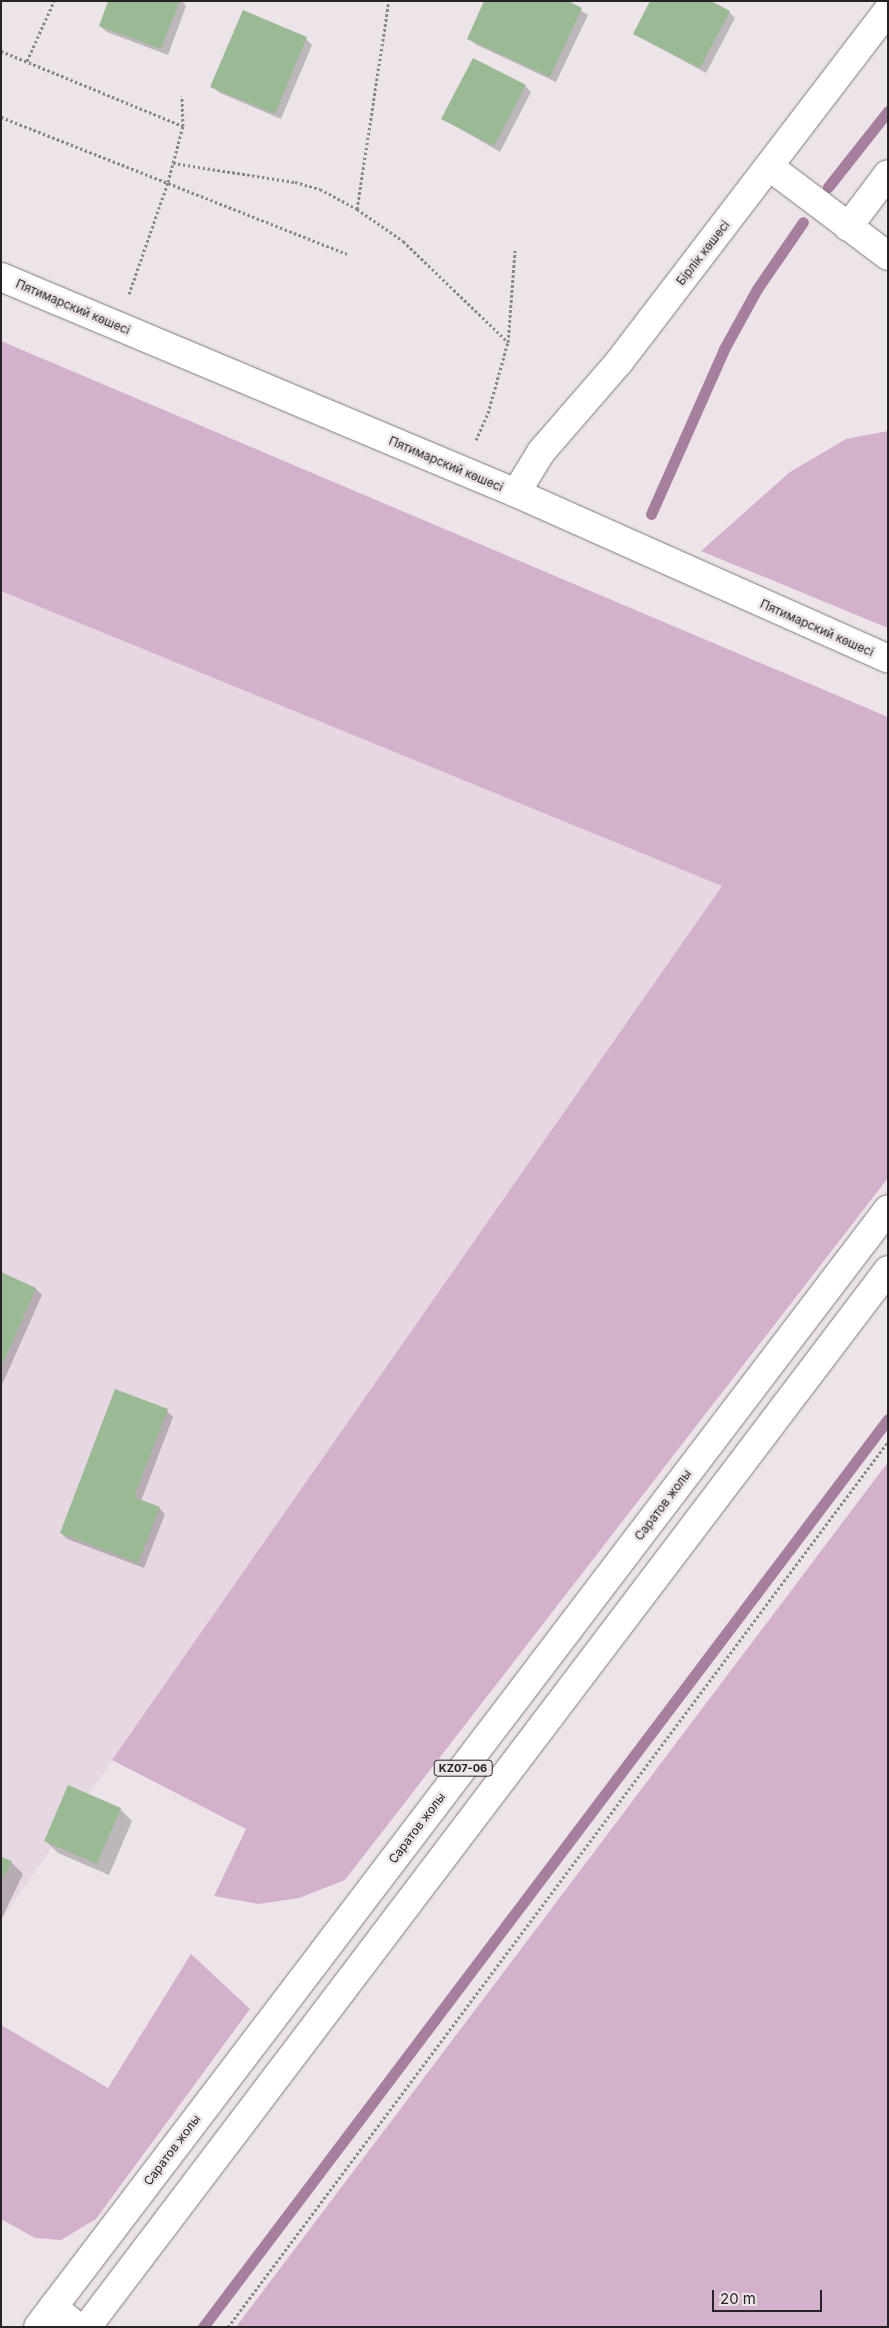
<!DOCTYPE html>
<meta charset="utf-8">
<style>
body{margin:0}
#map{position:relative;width:889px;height:2328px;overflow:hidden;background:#ede4ea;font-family:Inter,sans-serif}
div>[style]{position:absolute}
.built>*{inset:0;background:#e6d7e2}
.green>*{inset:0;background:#d3b1cc}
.shadow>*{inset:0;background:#0003}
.stream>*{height:11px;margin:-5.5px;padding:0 5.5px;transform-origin:5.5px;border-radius:5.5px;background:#a67f9e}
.building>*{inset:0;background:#9aba94}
.path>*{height:3px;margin-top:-1.5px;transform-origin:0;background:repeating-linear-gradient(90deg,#8c868a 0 2.5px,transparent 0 5px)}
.roads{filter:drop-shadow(0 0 1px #7f787d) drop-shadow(0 0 1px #7f787d)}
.minor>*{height:28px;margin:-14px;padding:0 14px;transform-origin:14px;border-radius:14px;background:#fff}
.major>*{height:28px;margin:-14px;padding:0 14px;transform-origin:14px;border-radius:14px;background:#fff}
span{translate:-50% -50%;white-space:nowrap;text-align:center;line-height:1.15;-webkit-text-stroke:5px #ede4ea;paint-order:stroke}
.shield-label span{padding:1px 4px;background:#ede4ea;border:1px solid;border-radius:4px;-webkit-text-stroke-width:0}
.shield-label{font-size:11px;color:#262225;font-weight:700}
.street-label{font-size:12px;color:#262225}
.frame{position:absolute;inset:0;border:2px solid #262225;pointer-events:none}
.scale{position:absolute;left:712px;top:2290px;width:110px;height:22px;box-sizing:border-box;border:2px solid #262225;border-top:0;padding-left:6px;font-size:15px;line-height:18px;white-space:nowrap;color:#262225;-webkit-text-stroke:4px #ede4ea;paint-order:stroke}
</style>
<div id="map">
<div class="built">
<div style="clip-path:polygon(1px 591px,722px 886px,89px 1794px,68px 1785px,44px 1840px,54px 1845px,1px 1920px)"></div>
</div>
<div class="green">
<div style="clip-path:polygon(1px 341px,888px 717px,888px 1178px,345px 1880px,299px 1898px,259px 1904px,214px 1896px,246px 1829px,112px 1760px,722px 886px,1px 591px)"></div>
<div style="clip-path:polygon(888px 431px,888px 628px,701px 551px,790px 472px,846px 439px)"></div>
<div style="clip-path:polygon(888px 1462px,888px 2327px,236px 2327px)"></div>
<div style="clip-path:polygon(191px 1954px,250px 2009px,96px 2219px,61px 2240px,35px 2238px,1px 2219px,1px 2025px,108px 2088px)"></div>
</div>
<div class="shadow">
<div style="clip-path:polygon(110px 1px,182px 1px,186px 6px,168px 55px,107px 32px,100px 26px)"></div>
<div style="clip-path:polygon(565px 1px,588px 15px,556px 82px,475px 44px,469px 38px)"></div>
<div style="clip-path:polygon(244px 12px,306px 39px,312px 45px,281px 119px,218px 92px,212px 86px)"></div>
<div style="clip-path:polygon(729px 12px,735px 18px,706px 73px,634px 34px)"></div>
<div style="clip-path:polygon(525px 86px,531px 92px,500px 152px,443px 119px)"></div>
<div style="clip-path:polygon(1px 1274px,36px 1289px,42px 1295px,1px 1387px)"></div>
<div style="clip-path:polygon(167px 1411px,173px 1417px,141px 1501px,159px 1508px,165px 1514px,144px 1568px,67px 1539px,61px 1533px)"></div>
<div style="clip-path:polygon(120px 1809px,132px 1821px,109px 1875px,58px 1853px,45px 1840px)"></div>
<div style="clip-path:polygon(1px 1858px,11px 1862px,23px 1874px,1px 1920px)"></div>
</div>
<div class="stream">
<div style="left:828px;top:187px;width:97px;rotate:-51.7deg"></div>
<div style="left:651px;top:514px;width:180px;rotate:-66.1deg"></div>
<div style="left:724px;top:349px;width:68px;rotate:-61.2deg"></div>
<div style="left:757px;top:289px;width:81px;rotate:-55.5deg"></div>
<div style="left:203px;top:2327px;width:1137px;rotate:-52.97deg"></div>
</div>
<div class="building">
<div style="clip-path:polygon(108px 1px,180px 1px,161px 49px,99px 26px)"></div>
<div style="clip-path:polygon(484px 1px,568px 1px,582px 8px,550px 77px,467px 39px)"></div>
<div style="clip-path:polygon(650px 1px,711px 1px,730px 11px,700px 68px,633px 34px)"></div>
<div style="clip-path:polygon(243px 10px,307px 37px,275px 114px,210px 87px)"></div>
<div style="clip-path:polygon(473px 58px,526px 85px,494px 146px,441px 119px)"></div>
<div style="clip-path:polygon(1px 1272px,36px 1288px,1px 1368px)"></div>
<div style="clip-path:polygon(115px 1389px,168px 1409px,134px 1497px,160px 1507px,138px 1563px,60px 1533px)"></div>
<div style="clip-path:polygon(68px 1785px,121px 1808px,97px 1864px,44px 1841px)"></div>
<div style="clip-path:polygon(1px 1857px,12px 1861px,1px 1883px)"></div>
</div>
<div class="path">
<div style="left:1px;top:51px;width:197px;rotate:22.4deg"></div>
<div style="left:27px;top:61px;width:66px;rotate:-65.8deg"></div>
<div style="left:1px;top:117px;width:372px;rotate:21.6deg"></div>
<div style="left:173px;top:163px;width:123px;rotate:8.9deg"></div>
<div style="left:295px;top:182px;width:26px;rotate:16deg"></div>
<div style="left:320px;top:189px;width:42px;rotate:28.4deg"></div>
<div style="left:357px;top:209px;width:56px;rotate:34.8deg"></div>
<div style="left:403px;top:241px;width:146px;rotate:43.9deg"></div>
<div style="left:357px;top:209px;width:210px;rotate:-81.3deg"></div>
<div style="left:129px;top:294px;width:119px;rotate:-70.8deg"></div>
<div style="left:168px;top:182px;width:58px;rotate:-75deg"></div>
<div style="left:183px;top:126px;width:30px;rotate:-92deg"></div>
<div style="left:476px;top:440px;width:30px;rotate:-66deg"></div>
<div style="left:488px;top:413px;width:74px;rotate:-74.3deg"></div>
<div style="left:508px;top:342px;width:92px;rotate:-85.6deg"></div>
<div style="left:228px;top:2327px;width:1104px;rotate:-53.29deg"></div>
</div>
<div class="roads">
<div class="minor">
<div style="left:770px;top:167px;width:148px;rotate:37deg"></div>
<div style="left:848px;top:227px;width:66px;rotate:-53deg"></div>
<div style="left:516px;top:493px;width:48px;rotate:-58.6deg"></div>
<div style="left:541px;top:452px;width:119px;rotate:-49.1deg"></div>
<div style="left:619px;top:362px;width:443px;rotate:-52.6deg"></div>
<div style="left:53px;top:2307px;width:32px;rotate:39deg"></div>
</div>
<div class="major">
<div style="left:1px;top:277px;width:558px;rotate:22.75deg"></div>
<div style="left:516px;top:493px;width:407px;rotate:24deg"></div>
<div style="left:38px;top:2327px;width:1404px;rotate:-52.75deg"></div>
<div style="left:87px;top:2327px;width:1326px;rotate:-52.84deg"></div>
</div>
</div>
<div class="shield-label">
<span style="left:463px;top:1768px">KZ07-06</span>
</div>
<div class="street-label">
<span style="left:703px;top:253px;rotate:-52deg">Бірлік көшесі</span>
<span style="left:73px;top:307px;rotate:23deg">Пятимарский көшесі</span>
<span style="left:446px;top:464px;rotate:23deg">Пятимарский көшесі</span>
<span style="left:817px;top:628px;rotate:24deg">Пятимарский көшесі</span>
<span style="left:663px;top:1505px;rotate:-53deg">Саратов жолы</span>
<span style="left:417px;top:1828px;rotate:-53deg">Саратов жолы</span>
<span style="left:172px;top:2150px;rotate:-53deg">Саратов жолы</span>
</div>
<div class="frame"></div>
<div class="scale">20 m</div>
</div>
